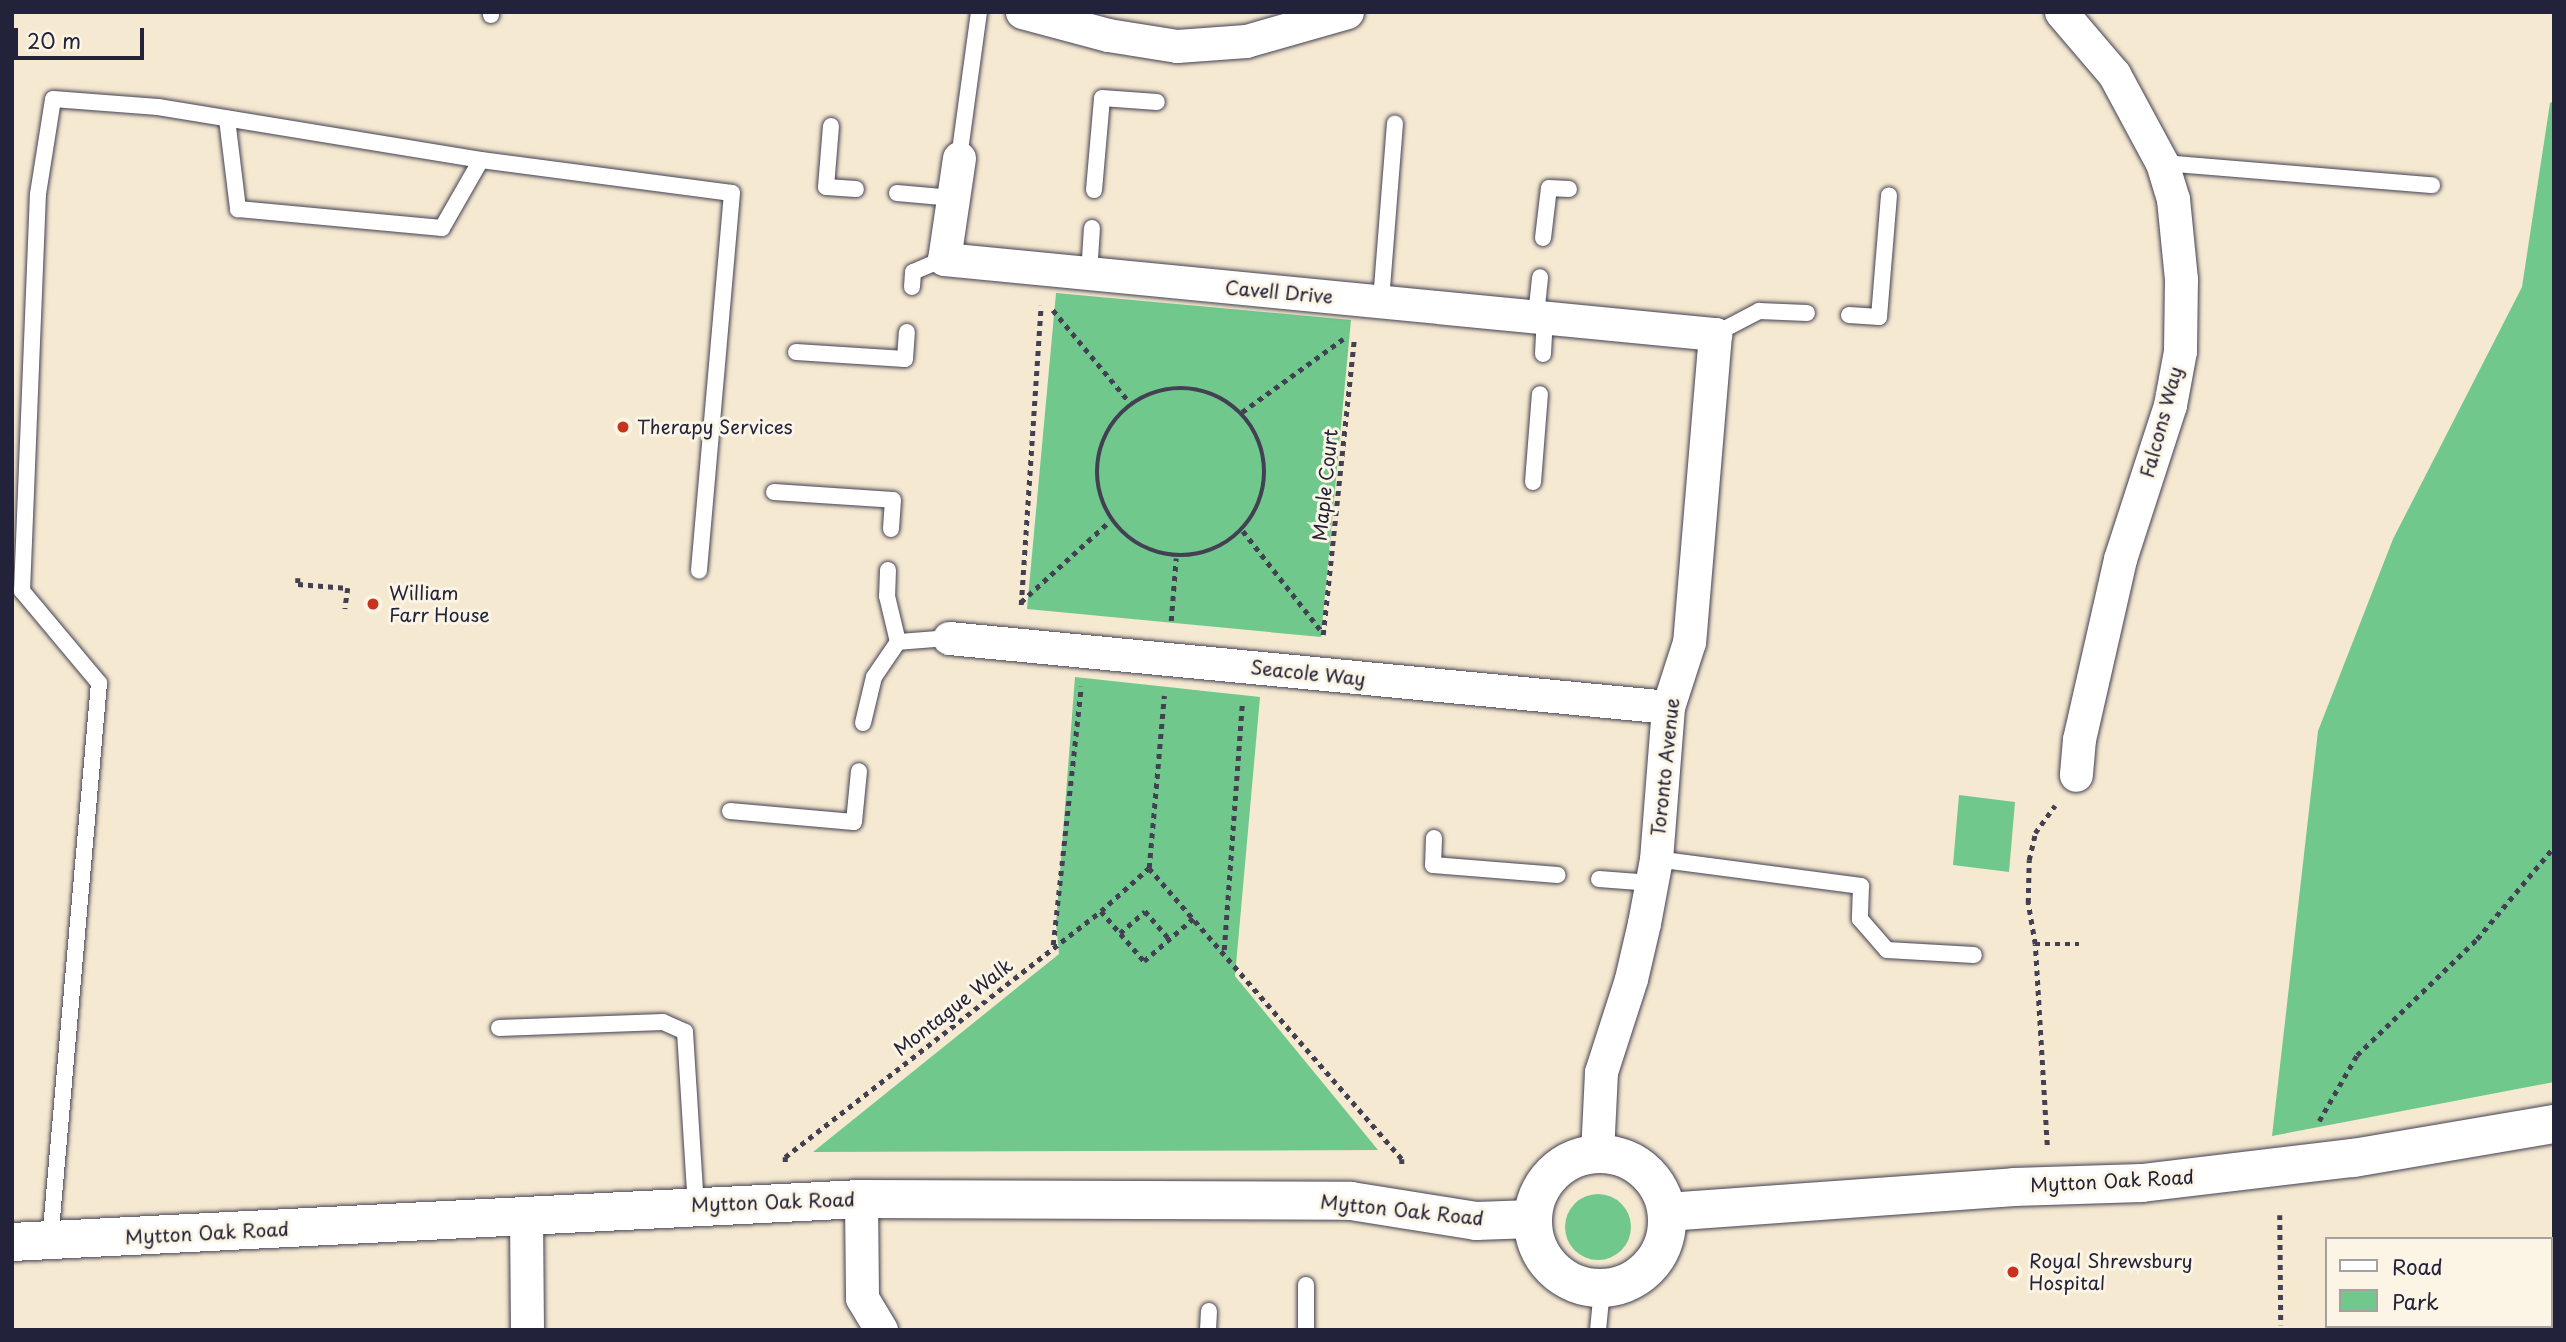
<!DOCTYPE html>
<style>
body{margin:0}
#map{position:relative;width:2566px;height:1342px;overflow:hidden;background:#f6e9d1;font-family:"Playpen Sans",sans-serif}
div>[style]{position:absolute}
.green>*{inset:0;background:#71c88d}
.round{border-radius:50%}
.path>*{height:4.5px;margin-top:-2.25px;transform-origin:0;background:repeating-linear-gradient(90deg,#424052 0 5px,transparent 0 10px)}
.path>.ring{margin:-2.25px;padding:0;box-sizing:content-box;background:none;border:4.5px solid #424052;border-radius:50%}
.roads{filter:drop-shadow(0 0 2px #424052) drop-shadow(0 0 2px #424052)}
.service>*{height:16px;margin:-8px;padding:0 8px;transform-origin:8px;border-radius:8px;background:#fff}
.minor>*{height:33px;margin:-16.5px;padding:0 16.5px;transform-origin:16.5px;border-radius:16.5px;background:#fff}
.secondary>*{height:38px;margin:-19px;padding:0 19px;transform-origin:19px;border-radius:19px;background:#fff}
.secondary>.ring{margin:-19px;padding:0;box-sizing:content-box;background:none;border:38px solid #fff;border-radius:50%}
.dots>*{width:19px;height:19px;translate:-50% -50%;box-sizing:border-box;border:4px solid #fcf5e5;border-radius:50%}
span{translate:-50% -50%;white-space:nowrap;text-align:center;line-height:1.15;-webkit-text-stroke:6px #fcf5e5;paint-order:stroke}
.street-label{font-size:19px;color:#22223b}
.poi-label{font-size:19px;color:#22223b}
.left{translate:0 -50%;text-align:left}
.frame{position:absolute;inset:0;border:14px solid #22223b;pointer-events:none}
.legend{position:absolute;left:2325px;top:1237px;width:228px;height:91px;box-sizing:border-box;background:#fcf5e5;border:2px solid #a5a1a1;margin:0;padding:9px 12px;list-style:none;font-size:21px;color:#22223b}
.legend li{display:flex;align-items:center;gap:14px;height:35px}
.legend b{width:35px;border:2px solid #a5a1a1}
.scale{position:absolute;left:14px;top:28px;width:130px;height:32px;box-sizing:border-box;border:4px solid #22223b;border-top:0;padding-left:9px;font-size:21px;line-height:24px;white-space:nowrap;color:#22223b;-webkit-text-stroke:5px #fcf5e5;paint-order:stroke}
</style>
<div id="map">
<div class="green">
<div style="clip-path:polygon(2554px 101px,2554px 1082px,2272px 1136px,2318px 731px,2393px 539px,2522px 287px,2550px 103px)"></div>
<div style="clip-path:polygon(1056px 293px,1351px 320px,1321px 637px,1027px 609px)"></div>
<div style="clip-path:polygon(1075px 677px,1260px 697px,1235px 976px,1378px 1150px,813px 1152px,1059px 954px,1056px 924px)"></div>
<div style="clip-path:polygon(1959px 795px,2015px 802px,2009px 872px,1953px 865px)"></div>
<div class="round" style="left:1565px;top:1194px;width:66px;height:66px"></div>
</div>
<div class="path">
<div style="left:1053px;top:310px;width:122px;rotate:50.3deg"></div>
<div class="ring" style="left:1097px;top:388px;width:163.5px;height:163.5px"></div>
<div style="left:1242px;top:412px;width:125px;rotate:-35.9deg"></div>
<div style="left:1243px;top:531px;width:130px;rotate:51.9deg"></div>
<div style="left:298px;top:578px;width:6px;rotate:90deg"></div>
<div style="left:298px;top:584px;width:50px;rotate:4.6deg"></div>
<div style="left:348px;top:588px;width:21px;rotate:98deg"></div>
<div style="left:1021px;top:602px;width:120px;rotate:-42.3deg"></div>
<div style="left:1021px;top:605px;width:300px;rotate:-86.2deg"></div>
<div style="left:1171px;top:621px;width:63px;rotate:-85.5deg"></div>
<div style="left:1323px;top:635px;width:299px;rotate:-84deg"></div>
<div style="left:1149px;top:868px;width:386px;rotate:49deg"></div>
<div style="left:1402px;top:1159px;width:9px;rotate:90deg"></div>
<div style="left:1101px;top:911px;width:66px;rotate:49.3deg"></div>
<div style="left:1144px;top:961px;width:67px;rotate:-40.8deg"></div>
<div style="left:1120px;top:933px;width:33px;rotate:-41deg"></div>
<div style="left:1145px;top:911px;width:37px;rotate:49deg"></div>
<div style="left:2035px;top:944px;width:44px"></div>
<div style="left:1053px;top:945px;width:260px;rotate:-83.8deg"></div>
<div style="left:1224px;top:950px;width:247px;rotate:-85.8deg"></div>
<div style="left:2319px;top:1121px;width:76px;rotate:-60.1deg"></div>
<div style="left:2357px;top:1055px;width:167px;rotate:-44deg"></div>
<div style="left:2477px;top:939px;width:120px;rotate:-50.1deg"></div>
<div style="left:2047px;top:1145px;width:201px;rotate:-93.4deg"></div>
<div style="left:2035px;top:944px;width:42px;rotate:-99.7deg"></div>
<div style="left:2028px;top:903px;width:43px;rotate:-88.7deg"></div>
<div style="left:2029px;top:860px;width:28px;rotate:-77deg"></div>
<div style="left:2035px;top:833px;width:34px;rotate:-54deg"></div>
<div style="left:785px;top:1162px;width:5px;rotate:-90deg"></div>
<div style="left:785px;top:1157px;width:400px;rotate:-37.9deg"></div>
<div style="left:1101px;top:911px;width:64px;rotate:-41.9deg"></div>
<div style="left:1149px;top:868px;width:173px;rotate:-85deg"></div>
<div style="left:2280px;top:1215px;width:110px;rotate:89.5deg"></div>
</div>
<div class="roads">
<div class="service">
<div style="left:491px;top:15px;width:3px;rotate:-90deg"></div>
<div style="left:227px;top:119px;width:91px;rotate:83deg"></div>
<div style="left:238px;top:209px;width:205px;rotate:5.3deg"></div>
<div style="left:442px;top:228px;width:78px;rotate:-60.2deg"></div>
<div style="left:481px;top:160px;width:253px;rotate:7.5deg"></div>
<div style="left:732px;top:193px;width:379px;rotate:95deg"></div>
<div style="left:831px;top:126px;width:61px;rotate:94.7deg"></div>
<div style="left:826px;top:187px;width:30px;rotate:4deg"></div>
<div style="left:959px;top:158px;width:147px;rotate:-82.2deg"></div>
<div style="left:2162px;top:163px;width:271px;rotate:4.7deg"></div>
<div style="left:1094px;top:190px;width:92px;rotate:-85deg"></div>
<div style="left:1102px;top:98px;width:55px;rotate:4.2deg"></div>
<div style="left:897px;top:193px;width:56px;rotate:5.1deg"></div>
<div style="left:1543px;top:238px;width:50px;rotate:-83.2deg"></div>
<div style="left:1549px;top:188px;width:20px;rotate:3deg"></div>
<div style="left:1089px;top:274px;width:46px;rotate:-86.3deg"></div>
<div style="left:912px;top:287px;width:15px;rotate:-86deg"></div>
<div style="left:913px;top:272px;width:34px;rotate:-23deg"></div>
<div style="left:1381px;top:301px;width:178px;rotate:-85.5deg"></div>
<div style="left:1849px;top:315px;width:30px;rotate:4deg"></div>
<div style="left:1879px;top:317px;width:122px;rotate:-85.3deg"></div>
<div style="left:1536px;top:316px;width:39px;rotate:-84deg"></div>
<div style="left:1715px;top:334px;width:50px;rotate:-27.6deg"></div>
<div style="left:1759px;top:311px;width:48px;rotate:2.4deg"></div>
<div style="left:796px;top:352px;width:109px;rotate:3.7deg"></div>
<div style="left:905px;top:359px;width:27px;rotate:-86deg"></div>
<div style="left:1543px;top:354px;width:38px;rotate:-87deg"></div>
<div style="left:1533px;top:482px;width:88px;rotate:-85.5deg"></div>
<div style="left:774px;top:492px;width:119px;rotate:3.8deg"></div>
<div style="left:893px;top:500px;width:29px;rotate:94deg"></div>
<div style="left:888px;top:570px;width:26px;rotate:92deg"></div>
<div style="left:887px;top:596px;width:47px;rotate:76.6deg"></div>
<div style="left:863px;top:723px;width:47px;rotate:-76.6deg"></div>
<div style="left:874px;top:677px;width:42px;rotate:-55.6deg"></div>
<div style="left:898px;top:642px;width:51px;rotate:-4.5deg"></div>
<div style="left:730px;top:811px;width:124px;rotate:5.1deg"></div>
<div style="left:854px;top:822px;width:51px;rotate:-84.4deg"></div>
<div style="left:1434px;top:838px;width:27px;rotate:92deg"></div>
<div style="left:1433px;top:865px;width:125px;rotate:4.6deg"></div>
<div style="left:1656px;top:859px;width:207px;rotate:7.5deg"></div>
<div style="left:1861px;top:886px;width:33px;rotate:92deg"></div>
<div style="left:1860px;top:919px;width:41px;rotate:48.9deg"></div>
<div style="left:1887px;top:950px;width:87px;rotate:3.3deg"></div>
<div style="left:1599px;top:879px;width:53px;rotate:4.3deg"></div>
<div style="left:499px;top:1028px;width:164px;rotate:-2.1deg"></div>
<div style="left:663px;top:1022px;width:24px;rotate:24deg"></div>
<div style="left:685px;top:1032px;width:173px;rotate:86.4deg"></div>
<div style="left:50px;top:1241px;width:560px;rotate:-84.98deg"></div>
<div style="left:99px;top:683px;width:120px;rotate:-129.9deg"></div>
<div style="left:22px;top:591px;width:397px;rotate:-87.7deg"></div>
<div style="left:38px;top:194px;width:96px;rotate:-81deg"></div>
<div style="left:53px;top:99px;width:105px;rotate:4.4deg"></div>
<div style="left:158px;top:107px;width:327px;rotate:9.3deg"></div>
<div style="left:1306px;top:1285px;width:45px;rotate:90deg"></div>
<div style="left:1208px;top:1330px;width:19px;rotate:-87deg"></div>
<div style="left:1598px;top:1330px;width:41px;rotate:-84.4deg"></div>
</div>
<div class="minor">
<div style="left:1022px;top:12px;width:89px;rotate:15deg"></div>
<div style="left:1108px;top:35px;width:70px;rotate:9.1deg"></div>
<div style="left:1177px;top:46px;width:69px;rotate:-4.1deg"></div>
<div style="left:1246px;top:41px;width:105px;rotate:-16deg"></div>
<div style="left:2061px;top:12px;width:82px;rotate:49.5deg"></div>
<div style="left:2114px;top:74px;width:101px;rotate:61.7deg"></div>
<div style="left:2162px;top:163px;width:38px;rotate:73deg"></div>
<div style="left:2173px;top:199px;width:80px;rotate:84.3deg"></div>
<div style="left:2181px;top:279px;width:72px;rotate:90.8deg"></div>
<div style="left:2180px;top:351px;width:55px;rotate:100.5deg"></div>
<div style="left:2170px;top:405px;width:162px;rotate:108deg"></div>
<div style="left:2120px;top:559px;width:185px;rotate:102.8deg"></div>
<div style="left:2079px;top:739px;width:36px;rotate:95deg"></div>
<div style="left:959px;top:158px;width:102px;rotate:98.4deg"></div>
<div style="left:944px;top:259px;width:775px;rotate:5.56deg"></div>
<div style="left:1715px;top:334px;width:309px;rotate:94.8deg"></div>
<div style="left:1689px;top:642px;width:68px;rotate:107.9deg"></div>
<div style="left:1668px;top:707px;width:152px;rotate:94.5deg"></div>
<div style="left:1656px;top:859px;width:65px;rotate:100.6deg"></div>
<div style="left:1644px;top:923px;width:57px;rotate:103.1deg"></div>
<div style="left:1631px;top:979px;width:98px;rotate:107.9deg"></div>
<div style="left:1601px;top:1072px;width:82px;rotate:92.8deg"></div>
<div style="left:949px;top:638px;width:722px;rotate:5.48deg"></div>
<div style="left:861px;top:1199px;width:99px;rotate:89.4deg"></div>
<div style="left:862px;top:1298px;width:37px;rotate:59deg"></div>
<div style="left:526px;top:1216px;width:114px;rotate:89.5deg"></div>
</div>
<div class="secondary">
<div class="ring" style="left:1533px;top:1154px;width:96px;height:96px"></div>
<div style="left:1667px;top:1212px;width:348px;rotate:-4.1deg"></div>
<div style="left:2014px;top:1187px;width:128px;rotate:-1.8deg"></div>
<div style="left:2142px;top:1183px;width:212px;rotate:-6.8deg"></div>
<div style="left:2353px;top:1158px;width:204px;rotate:-9.6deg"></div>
<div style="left:12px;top:1242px;width:850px;rotate:-2.9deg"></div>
<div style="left:861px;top:1199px;width:490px;rotate:0.2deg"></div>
<div style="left:1351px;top:1201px;width:127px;rotate:9.1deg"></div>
<div style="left:1476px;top:1221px;width:57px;rotate:-2deg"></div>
</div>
</div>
<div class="dots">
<div style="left:623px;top:427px;background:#c8321e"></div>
<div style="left:373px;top:604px;background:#c8321e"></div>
<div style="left:2013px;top:1272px;background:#c8321e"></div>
</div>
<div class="street-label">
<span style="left:1279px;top:292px;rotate:5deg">Cavell Drive</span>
<span style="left:2161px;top:422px;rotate:-75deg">Falcons Way</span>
<span style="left:1325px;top:485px;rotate:-84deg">Maple Court</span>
<span style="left:1308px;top:673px;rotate:6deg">Seacole Way</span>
<span style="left:1665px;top:767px;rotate:-84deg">Toronto Avenue</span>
<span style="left:953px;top:1007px;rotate:-38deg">Montague Walk</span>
<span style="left:2112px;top:1181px;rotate:-3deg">Mytton Oak Road</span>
<span style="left:773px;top:1202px;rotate:-2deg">Mytton Oak Road</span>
<span style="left:1402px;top:1210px;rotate:6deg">Mytton Oak Road</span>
<span style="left:207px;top:1233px;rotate:-3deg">Mytton Oak Road</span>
</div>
<div class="poi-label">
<span class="left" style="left:637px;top:427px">Therapy Services</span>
<span class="left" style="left:389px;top:604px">William<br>Farr House</span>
<span class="left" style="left:2029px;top:1272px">Royal Shrewsbury<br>Hospital</span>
</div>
<div class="frame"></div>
<ul class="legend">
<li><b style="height:9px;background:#fff"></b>Road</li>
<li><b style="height:19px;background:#71c88d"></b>Park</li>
</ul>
<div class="scale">20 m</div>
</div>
